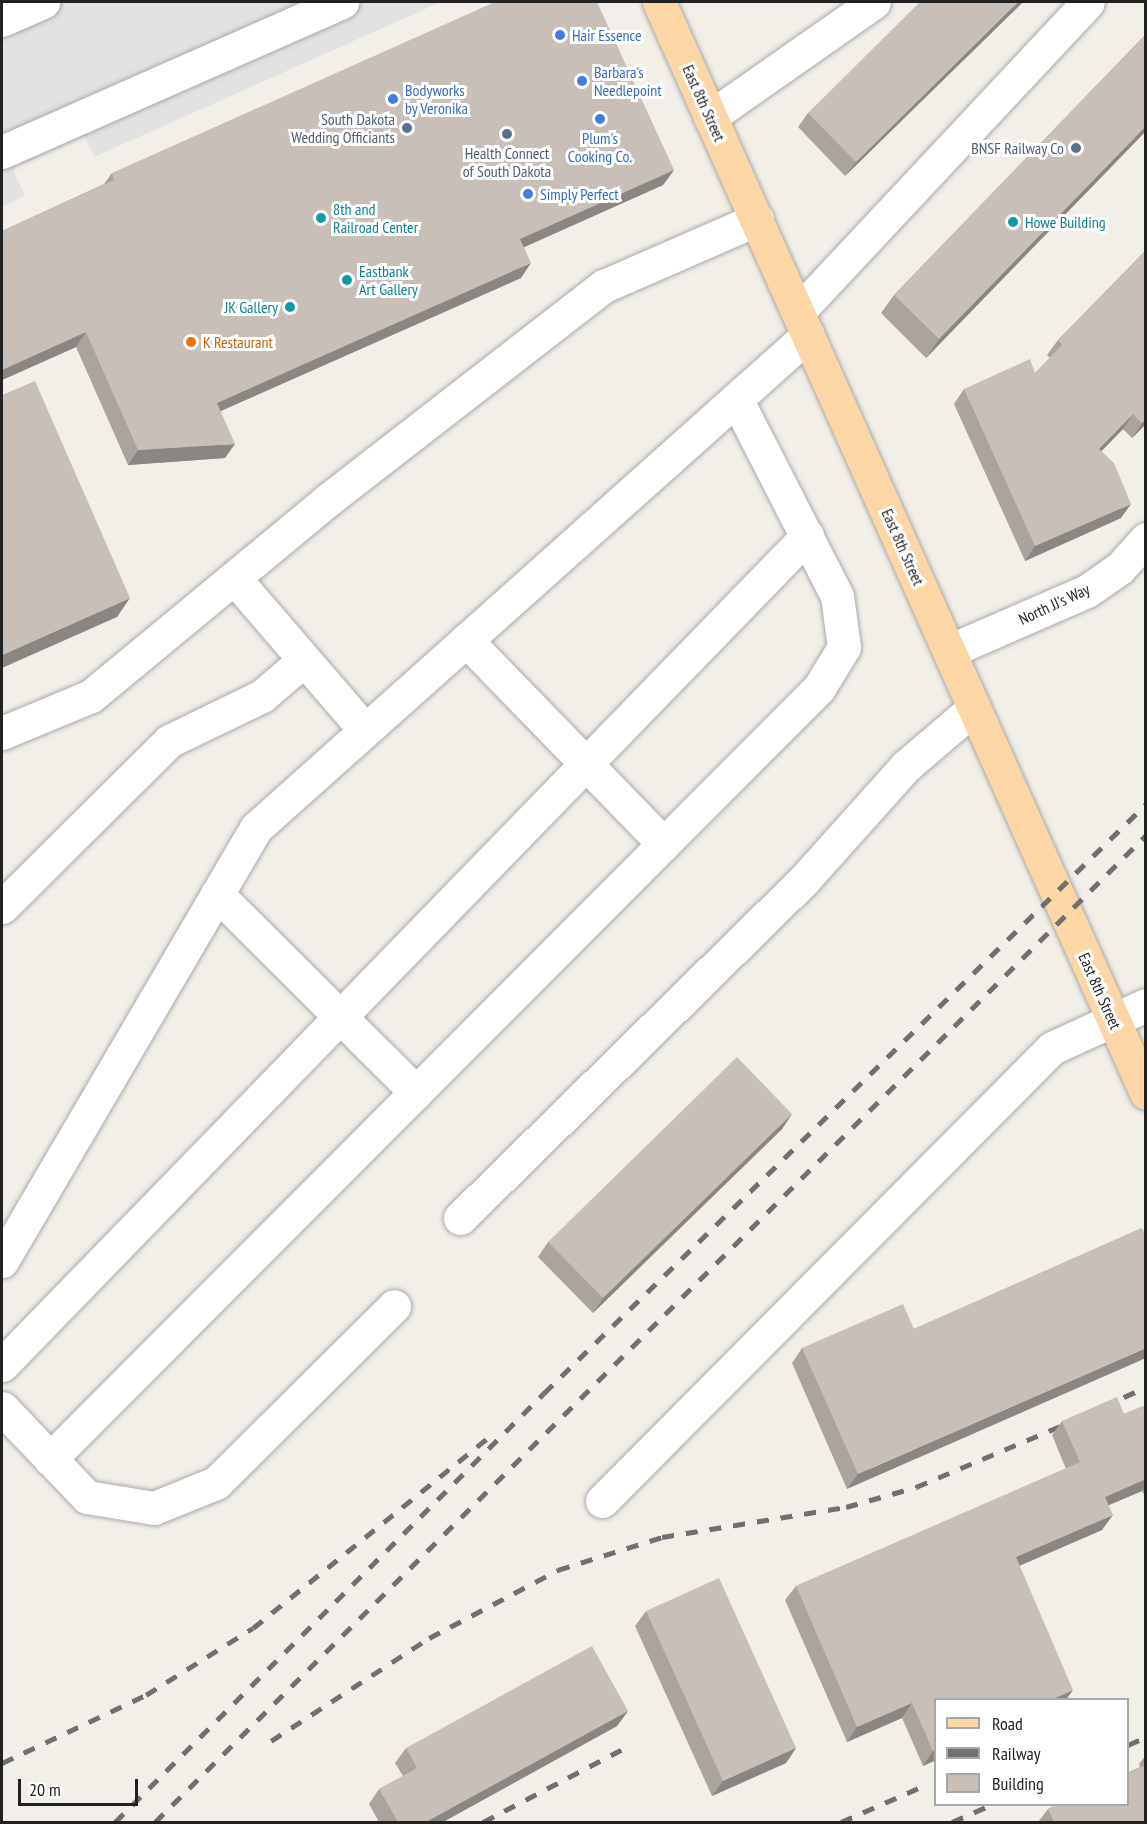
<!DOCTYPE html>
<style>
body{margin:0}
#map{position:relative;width:1147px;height:1824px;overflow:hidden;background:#f2efe9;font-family:"PT Sans Narrow",sans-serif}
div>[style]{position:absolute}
.parking>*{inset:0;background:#e2e2e2}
.roads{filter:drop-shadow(0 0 2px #a9a9a9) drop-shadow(0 0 2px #a9a9a9)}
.minor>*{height:33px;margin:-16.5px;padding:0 16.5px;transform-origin:16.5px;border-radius:16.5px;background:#fff}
.major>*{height:33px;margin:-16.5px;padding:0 16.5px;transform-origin:16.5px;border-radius:16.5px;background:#fcd6a4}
.rail>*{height:4.5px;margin-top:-2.25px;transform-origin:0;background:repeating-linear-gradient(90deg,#707070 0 12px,transparent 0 24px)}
.wall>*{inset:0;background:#aba49e}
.shaded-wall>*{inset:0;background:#8b8681}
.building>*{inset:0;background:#c7bfb8}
.dots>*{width:16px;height:16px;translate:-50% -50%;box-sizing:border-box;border:3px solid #fff;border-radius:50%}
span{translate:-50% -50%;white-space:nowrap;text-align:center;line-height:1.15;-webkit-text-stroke:6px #fff;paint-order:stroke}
.shop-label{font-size:16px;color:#366cbe}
.left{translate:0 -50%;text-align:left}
.street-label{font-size:16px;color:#222}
.service-label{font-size:16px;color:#4e5e75}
.right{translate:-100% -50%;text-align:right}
.culture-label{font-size:16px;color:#0d838f}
.food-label{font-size:16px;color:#c56008}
.frame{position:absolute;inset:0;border:3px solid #222;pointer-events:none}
.legend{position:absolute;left:934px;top:1698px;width:195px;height:108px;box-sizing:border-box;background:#fff;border:2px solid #a7a7a7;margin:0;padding:8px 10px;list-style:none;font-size:18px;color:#222}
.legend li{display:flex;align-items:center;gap:12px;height:30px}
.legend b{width:30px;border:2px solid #a7a7a7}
.scale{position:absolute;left:18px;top:1779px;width:120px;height:27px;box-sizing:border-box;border:3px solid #222;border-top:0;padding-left:8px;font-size:18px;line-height:21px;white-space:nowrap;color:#222;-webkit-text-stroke:4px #fff;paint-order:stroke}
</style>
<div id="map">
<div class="parking">
<div style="clip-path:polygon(2px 2px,441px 2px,94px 157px,85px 136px,13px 169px,25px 196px,2px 207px)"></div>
</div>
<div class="roads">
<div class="minor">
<div style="left:2px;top:20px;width:45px;rotate:-23.7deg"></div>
<div style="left:710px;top:117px;width:200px;rotate:-35deg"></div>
<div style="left:2px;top:152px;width:372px;rotate:-23.8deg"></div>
<div style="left:798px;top:312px;width:424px;rotate:-46.9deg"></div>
<div style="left:235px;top:579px;width:199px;rotate:49.3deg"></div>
<div style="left:466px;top:640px;width:284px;rotate:45.9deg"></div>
<div style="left:949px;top:651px;width:150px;rotate:-23.5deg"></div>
<div style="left:1087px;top:591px;width:40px;rotate:-34.9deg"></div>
<div style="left:1120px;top:568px;width:39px;rotate:-48deg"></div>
<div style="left:2px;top:733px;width:96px;rotate:-22.6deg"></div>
<div style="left:91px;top:696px;width:309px;rotate:-39.6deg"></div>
<div style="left:329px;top:499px;width:348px;rotate:-37.8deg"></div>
<div style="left:604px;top:286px;width:167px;rotate:-23.6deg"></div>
<div style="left:217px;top:894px;width:281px;rotate:44.9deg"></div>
<div style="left:2px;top:907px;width:235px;rotate:-44.8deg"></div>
<div style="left:169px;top:741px;width:103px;rotate:-25.8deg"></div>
<div style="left:262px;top:696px;width:55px;rotate:-40.6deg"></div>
<div style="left:460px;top:1218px;width:482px;rotate:-44.5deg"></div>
<div style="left:804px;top:880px;width:153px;rotate:-48.2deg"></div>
<div style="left:906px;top:766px;width:89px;rotate:-40.5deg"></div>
<div style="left:2px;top:1261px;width:502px;rotate:-59.6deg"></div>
<div style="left:256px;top:828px;width:740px;rotate:-41.77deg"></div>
<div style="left:2px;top:1365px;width:1156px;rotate:-45.84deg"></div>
<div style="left:2px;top:1408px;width:123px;rotate:46.3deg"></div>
<div style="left:87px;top:1497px;width:68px;rotate:9.3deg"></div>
<div style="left:154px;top:1508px;width:67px;rotate:-22deg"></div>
<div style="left:216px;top:1483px;width:251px;rotate:-44.8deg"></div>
<div style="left:50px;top:1459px;width:1089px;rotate:-45.07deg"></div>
<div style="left:819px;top:688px;width:48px;rotate:-58.6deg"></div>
<div style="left:844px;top:647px;width:51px;rotate:-97.8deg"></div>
<div style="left:837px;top:596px;width:221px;rotate:-117.1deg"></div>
<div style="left:602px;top:1501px;width:639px;rotate:-45.19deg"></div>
<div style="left:1052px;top:1048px;width:103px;rotate:-24.6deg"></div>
</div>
<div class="major">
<div style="left:659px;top:2px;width:1195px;rotate:65.94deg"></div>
</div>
</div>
<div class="rail">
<div style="left:1102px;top:1407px;width:48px;rotate:-24.4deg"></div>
<div style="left:271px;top:1741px;width:189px;rotate:-33.1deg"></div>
<div style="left:429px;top:1638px;width:146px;rotate:-27.8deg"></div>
<div style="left:558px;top:1570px;width:109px;rotate:-17.6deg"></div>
<div style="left:662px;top:1537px;width:186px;rotate:-9.3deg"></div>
<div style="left:846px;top:1507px;width:73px;rotate:-15.9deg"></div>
<div style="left:916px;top:1487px;width:169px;rotate:-22.9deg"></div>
<div style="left:1128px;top:1745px;width:20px;rotate:-24deg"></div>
<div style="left:2px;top:1763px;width:159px;rotate:-25.3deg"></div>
<div style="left:146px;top:1695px;width:126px;rotate:-32.1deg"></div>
<div style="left:253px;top:1628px;width:302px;rotate:-39deg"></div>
<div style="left:115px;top:1822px;width:607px;rotate:-45deg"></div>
<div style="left:544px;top:1393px;width:842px;rotate:-44.37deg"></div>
<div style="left:155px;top:1822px;width:1399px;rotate:-44.88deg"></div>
<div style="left:483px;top:1822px;width:156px;rotate:-27.6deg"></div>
<div style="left:841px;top:1822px;width:90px;rotate:-23.7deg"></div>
<div style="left:952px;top:1822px;width:45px;rotate:-23.7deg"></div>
</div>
<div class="wall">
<div style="clip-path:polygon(1023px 2px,845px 176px,798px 127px,808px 113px)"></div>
<div style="clip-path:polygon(1146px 34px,1146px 131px,926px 358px,881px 313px,894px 295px)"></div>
<div style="clip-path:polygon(674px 170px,663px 185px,524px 247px,521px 278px,221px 411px,225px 458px,128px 465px,76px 347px,2px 380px,2px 231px,104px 184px,112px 173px)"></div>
<div style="clip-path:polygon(1146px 250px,1146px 424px,1132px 438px,1123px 429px,1101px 451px,1121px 518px,1025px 561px,954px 404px,964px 389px,1035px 373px,1050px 358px,1047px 355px,1058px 340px)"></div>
<div style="clip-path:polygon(792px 1114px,782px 1129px,593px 1313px,538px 1257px,548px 1242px)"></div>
<div style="clip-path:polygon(1142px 1228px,847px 1489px,792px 1363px,802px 1348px,914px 1329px)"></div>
<div style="clip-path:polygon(1146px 1405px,1146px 1498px,1142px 1491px,1109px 1505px,1102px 1530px,1019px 1566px,936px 1760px,923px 1766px,902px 1718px,847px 1742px,785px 1600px,796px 1586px,1066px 1469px,1052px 1435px,1062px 1421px,1124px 1414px)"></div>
<div style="clip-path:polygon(646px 1611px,796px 1748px,786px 1763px,712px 1796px,635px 1626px)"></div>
<div style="clip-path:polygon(628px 1711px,617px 1726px,443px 1822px,379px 1822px,369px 1804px,379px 1789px,403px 1776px,395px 1763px,406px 1748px)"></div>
<div style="clip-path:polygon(1146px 1755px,1146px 1822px,1038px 1822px,1048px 1809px,1140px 1767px,1139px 1764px)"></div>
</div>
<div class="shaded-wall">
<div style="clip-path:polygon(1018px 2px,1023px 2px,845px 176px,856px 162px)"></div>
<div style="clip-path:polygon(1146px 126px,1146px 131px,926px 358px,939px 339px)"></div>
<div style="clip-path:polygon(674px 170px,663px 185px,509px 254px,520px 239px)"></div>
<div style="clip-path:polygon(531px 263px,521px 278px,207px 417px,217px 403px)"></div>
<div style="clip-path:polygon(86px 332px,76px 347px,2px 380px,2px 370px)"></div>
<div style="clip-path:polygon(1133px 414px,1123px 429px,1089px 464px,1099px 449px)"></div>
<div style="clip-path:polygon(1146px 419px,1146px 424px,1132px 438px,1142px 423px)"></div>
<div style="clip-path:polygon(235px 444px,225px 458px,128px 465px,138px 450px)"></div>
<div style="clip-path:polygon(1131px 504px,1121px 518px,1025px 561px,1035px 546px)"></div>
<div style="clip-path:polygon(130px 598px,117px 617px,2px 668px,2px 655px)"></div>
<div style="clip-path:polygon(792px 1114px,782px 1129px,593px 1313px,603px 1298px)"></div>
<div style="clip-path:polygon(1146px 1348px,1146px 1358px,847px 1489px,858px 1474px)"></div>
<div style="clip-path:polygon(1146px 1479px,1146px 1486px,1142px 1491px,1095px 1511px,1105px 1497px)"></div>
<div style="clip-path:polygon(1113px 1515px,1102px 1530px,1005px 1572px,1016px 1557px)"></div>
<div style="clip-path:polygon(1073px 1690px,1066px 1700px,1050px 1700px)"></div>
<div style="clip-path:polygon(912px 1703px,902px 1718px,847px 1742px,857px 1727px)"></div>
<div style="clip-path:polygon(628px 1711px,617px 1726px,443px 1822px,426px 1822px)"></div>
<div style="clip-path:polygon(796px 1748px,786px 1763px,712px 1796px,723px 1781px)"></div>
<div style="clip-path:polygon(936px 1750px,936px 1760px,923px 1766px,933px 1751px)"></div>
</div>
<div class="building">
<div style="clip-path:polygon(495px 2px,597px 2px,674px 170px,520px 239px,531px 263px,217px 403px,235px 444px,138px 450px,86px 332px,2px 370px,2px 231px,114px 180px,112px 173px)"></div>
<div style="clip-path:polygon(920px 2px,1018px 2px,856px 162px,808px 113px)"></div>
<div style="clip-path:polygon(1146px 34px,1146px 126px,939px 339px,894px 295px)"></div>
<div style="clip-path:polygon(1146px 250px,1146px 419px,1142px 423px,1133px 414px,1099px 449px,1114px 463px,1131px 504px,1035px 546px,964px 389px,1030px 359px,1035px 373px,1062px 345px,1058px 340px)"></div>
<div style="clip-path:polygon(35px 381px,130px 598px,2px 655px,2px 395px)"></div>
<div style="clip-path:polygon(737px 1057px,792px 1114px,603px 1298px,548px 1242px)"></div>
<div style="clip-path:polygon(1142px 1228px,1146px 1236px,1146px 1348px,858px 1474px,802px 1348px,903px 1304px,914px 1329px)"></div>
<div style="clip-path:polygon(1117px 1397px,1124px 1414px,1146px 1405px,1146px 1479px,1105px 1497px,1113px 1515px,1016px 1557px,1073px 1690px,1050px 1700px,936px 1700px,936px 1750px,933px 1751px,912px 1703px,857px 1727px,796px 1586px,1080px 1462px,1062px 1421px)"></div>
<div style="clip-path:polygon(719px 1578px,796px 1748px,723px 1781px,646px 1611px)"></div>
<div style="clip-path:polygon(592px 1646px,628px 1711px,426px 1822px,398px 1822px,379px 1789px,417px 1768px,406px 1748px)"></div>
<div style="clip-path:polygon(1146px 1765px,1146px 1822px,1054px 1822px,1048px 1809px,1057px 1804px,1128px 1804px,1128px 1773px)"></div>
</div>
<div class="dots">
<div style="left:560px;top:35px;background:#3f7fe0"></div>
<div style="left:582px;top:81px;background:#3f7fe0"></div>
<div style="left:393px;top:99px;background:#3f7fe0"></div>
<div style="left:600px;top:119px;background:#3f7fe0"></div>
<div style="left:407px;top:128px;background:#5c6f8a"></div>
<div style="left:507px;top:134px;background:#5c6f8a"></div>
<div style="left:1076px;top:148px;background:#5c6f8a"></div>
<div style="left:528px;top:194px;background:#3f7fe0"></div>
<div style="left:321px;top:218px;background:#0f9aa8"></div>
<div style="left:1013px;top:222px;background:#0f9aa8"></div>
<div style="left:347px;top:280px;background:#0f9aa8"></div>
<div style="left:290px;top:307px;background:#0f9aa8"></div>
<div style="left:191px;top:342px;background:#e8710a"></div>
</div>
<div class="shop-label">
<span class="left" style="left:572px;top:35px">Hair Essence</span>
<span class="left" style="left:594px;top:81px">Barbara's<br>Needlepoint</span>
<span class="left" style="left:405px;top:99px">Bodyworks<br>by Veronika</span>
<span style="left:600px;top:147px">Plum's<br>Cooking Co.</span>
<span class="left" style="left:540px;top:194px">Simply Perfect</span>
</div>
<div class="street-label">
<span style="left:704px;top:103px;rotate:66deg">East 8th Street</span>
<span style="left:903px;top:547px;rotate:66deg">East 8th Street</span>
<span style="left:1054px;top:604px;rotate:-25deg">North JJ's Way</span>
<span style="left:1100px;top:991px;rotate:66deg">East 8th Street</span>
</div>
<div class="service-label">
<span class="right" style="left:395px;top:128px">South Dakota<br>Wedding Officiants</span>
<span class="right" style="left:1064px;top:148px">BNSF Railway Co</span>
<span style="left:507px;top:162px">Health Connect<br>of South Dakota</span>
</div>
<div class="culture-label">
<span class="left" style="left:333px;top:218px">8th and<br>Railroad Center</span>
<span class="left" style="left:1025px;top:222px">Howe Building</span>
<span class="left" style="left:359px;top:280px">Eastbank<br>Art Gallery</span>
<span class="right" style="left:278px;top:307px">JK Gallery</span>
</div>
<div class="food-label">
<span class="left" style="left:203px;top:342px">K Restaurant</span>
</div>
<div class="frame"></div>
<ul class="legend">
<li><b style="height:8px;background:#fcd6a4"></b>Road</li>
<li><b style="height:8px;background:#707070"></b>Railway</li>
<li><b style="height:16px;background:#c7bfb8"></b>Building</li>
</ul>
<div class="scale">20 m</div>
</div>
